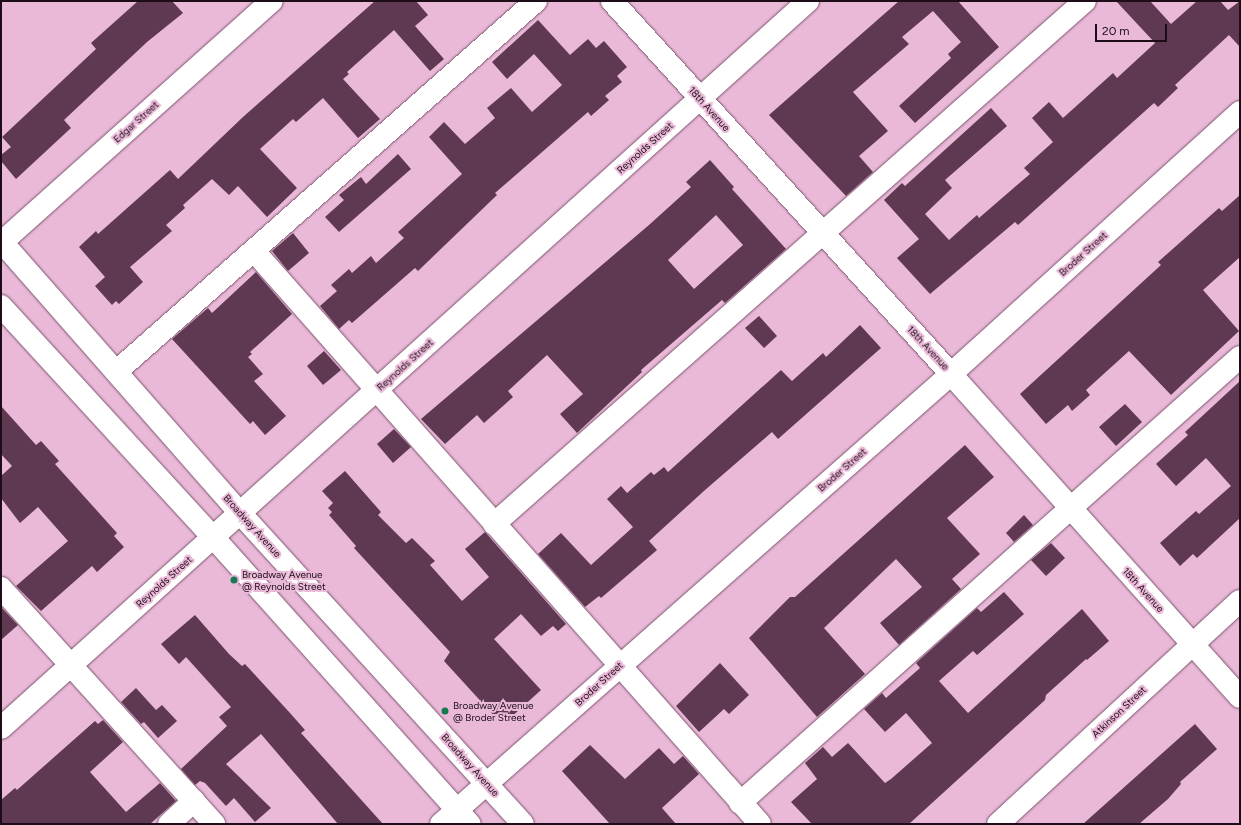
<!DOCTYPE html>
<style>
body{margin:0}
#map{position:relative;width:1241px;height:825px;overflow:hidden;background:#e9b9d7;font-family:Figtree,sans-serif}
div>[style]{position:absolute}
.building>*{inset:0;background:#5f3852}
.roads{filter:drop-shadow(0 0 1px #7c526d) drop-shadow(0 0 1px #7c526d)}
.minor>*{height:22px;margin:-11px;padding:0 11px;transform-origin:11px;border-radius:11px;background:#fff}
.dots>*{width:11px;height:11px;translate:-50% -50%;box-sizing:border-box;border:2px solid #e9b9d7;border-radius:50%}
span{translate:-50% -50%;white-space:nowrap;text-align:center;line-height:1.15;-webkit-text-stroke:4px #e9b9d7;paint-order:stroke}
.street-label{font-size:10px;color:#1d0d18}
.poi-label{font-size:10px;color:#1d0d18}
.left{translate:0 -50%;text-align:left}
.frame{position:absolute;inset:0;border:2px solid #1d0d18;pointer-events:none}
.scale{position:absolute;left:1095px;top:24px;width:72px;height:18px;box-sizing:border-box;border:2px solid #1d0d18;border-top:0;padding-left:5px;font-size:12px;line-height:14px;white-space:nowrap;color:#1d0d18;-webkit-text-stroke:3px #e9b9d7;paint-order:stroke}
</style>
<div id="map">
<div class="building">
<div style="clip-path:polygon(138px 1px,172px 1px,183px 13px,147px 42px,64px 120px,71px 128px,16px 179px,1px 161px,1px 155px,11px 147px,2px 137px,96px 49px,91px 43px)"></div>
<div style="clip-path:polygon(375px 1px,416px 1px,428px 15px,415px 26px,444px 59px,430px 71px,394px 30px,347px 72px,349px 74px,343px 79px,380px 119px,358px 138px,323px 98px,296px 122px,293px 119px,260px 149px,297px 188px,267px 217px,238px 186px,229px 195px,212px 179px,183px 205px,185px 208px,166px 225px,172px 231px,130px 267px,143px 282px,119px 304px,116px 301px,112px 305px,95px 286px,105px 277px,79px 247px,96px 231px,98px 234px,170px 170px,178px 179px,243px 117px)"></div>
<div style="clip-path:polygon(899px 1px,958px 1px,999px 47px,915px 123px,899px 106px,951px 58px,948px 54px,961px 42px,933px 11px,902px 37px,909px 44px,853px 92px,888px 131px,859px 156px,873px 172px,846px 196px,769px 115px)"></div>
<div style="clip-path:polygon(1116px 1px,1150px 1px,1171px 24px,1197px 1px,1220px 1px,1228px 10px,1240px 1px,1240px 47px,1229px 35px,1175px 85px,1178px 88px,1158px 107px,1154px 103px,1018px 225px,1015px 222px,930px 294px,897px 258px,919px 239px,884px 200px,902px 183px,905px 186px,991px 108px,1007px 126px,945px 180px,952px 188px,925px 214px,949px 240px,977px 215px,979px 218px,1030px 174px,1024px 168px,1053px 142px,1032px 118px,1049px 102px,1063px 118px,1113px 73px,1117px 78px,1155px 43px)"></div>
<div style="clip-path:polygon(538px 20px,570px 55px,588px 39px,596px 48px,604px 41px,627px 67px,617px 76px,622px 82px,605px 96px,609px 100px,591px 116px,588px 112px,495px 193px,497px 195px,418px 271px,415px 268px,352px 323px,349px 320px,339px 329px,320px 306px,337px 291px,331px 285px,349px 269px,352px 273px,371px 256px,376px 263px,404px 238px,398px 232px,462px 174px,429px 137px,444px 122px,465px 144px,495px 118px,487px 108px,511px 88px,532px 112px,562px 85px,534px 54px,507px 79px,492px 62px)"></div>
<div style="clip-path:polygon(398px 154px,411px 169px,339px 232px,325px 217px,344px 200px,339px 195px,361px 177px,366px 184px)"></div>
<div style="clip-path:polygon(evenodd,710px 160px,734px 187px,732px 189px,786px 249px,725px 303px,722px 300px,641px 370px,642px 372px,577px 433px,560px 414px,583px 394px,547px 355px,508px 391px,513px 397px,484px 423px,477px 415px,445px 444px,421px 419px,649px 225px,691px 187px,686px 182px,710px 160px,716px 215px,743px 245px,694px 289px,668px 260px,716px 215px)"></div>
<div style="clip-path:polygon(1240px 195px,1240px 257px,1203px 290px,1239px 331px,1171px 395px,1129px 351px,1086px 390px,1090px 395px,1072px 411px,1068px 405px,1046px 424px,1020px 394px,1161px 265px,1158px 262px,1219px 208px,1222px 211px)"></div>
<div style="clip-path:polygon(293px 233px,309px 253px,288px 271px,272px 251px)"></div>
<div style="clip-path:polygon(256px 272px,292px 314px,250px 352px,252px 354px,248px 357px,263px 374px,254px 381px,286px 416px,265px 435px,253px 421px,250px 424px,172px 339px,208px 308px,212px 313px)"></div>
<div style="clip-path:polygon(759px 316px,777px 336px,764px 348px,745px 328px)"></div>
<div style="clip-path:polygon(860px 325px,881px 348px,778px 439px,772px 432px,705px 490px,649px 541px,657px 550px,601px 598px,599px 596px,585px 607px,538px 554px,561px 533px,591px 565px,633px 527px,607px 499px,621px 486px,627px 493px,651px 472px,654px 475px,664px 467px,668px 472px,781px 370px,792px 381px,823px 353px,826px 357px)"></div>
<div style="clip-path:polygon(324px 351px,341px 370px,323px 385px,307px 366px)"></div>
<div style="clip-path:polygon(1240px 381px,1240px 518px,1197px 558px,1193px 554px,1180px 566px,1160px 543px,1196px 511px,1199px 514px,1231px 486px,1206px 458px,1176px 486px,1156px 464px,1188px 435px,1185px 432px)"></div>
<div style="clip-path:polygon(1125px 404px,1142px 422px,1116px 446px,1099px 427px)"></div>
<div style="clip-path:polygon(1px 406px,36px 445px,41px 441px,59px 461px,55px 464px,117px 533px,114px 536px,124px 547px,97px 572px,92px 566px,41px 611px,16px 586px,68px 541px,38px 507px,20px 523px,1px 498px,1px 476px,12px 466px,1px 454px)"></div>
<div style="clip-path:polygon(394px 429px,411px 447px,393px 463px,377px 444px)"></div>
<div style="clip-path:polygon(965px 445px,994px 477px,947px 518px,980px 554px,952px 579px,961px 589px,899px 645px,880px 623px,922px 587px,896px 559px,824px 628px,865px 674px,817px 717px,749px 638px,790px 597px,795px 597px)"></div>
<div style="clip-path:polygon(345px 471px,381px 512px,378px 515px,406px 543px,412px 538px,435px 561px,430px 565px,462px 601px,489px 577px,465px 549px,485px 532px,566px 624px,558px 631px,553px 626px,541px 636px,521px 614px,494px 639px,541px 690px,508px 720px,503px 713px,497px 719px,444px 661px,450px 652px,354px 548px,356px 546px,329px 515px,332px 512px,328px 508px,333px 503px,322px 491px)"></div>
<div style="clip-path:polygon(1024px 515px,1033px 525px,1014px 542px,1006px 533px)"></div>
<div style="clip-path:polygon(1051px 543px,1065px 558px,1046px 576px,1031px 560px)"></div>
<div style="clip-path:polygon(1004px 592px,1024px 614px,977px 655px,973px 651px,939px 681px,968px 713px,1082px 609px,1109px 641px,1087px 660px,1086px 659px,1046px 695px,1045px 700px,909px 824px,812px 824px,791px 802px,817px 779px,805px 763px,823px 747px,832px 757px,848px 743px,885px 783px,891px 779px,932px 743px,906px 713px,885px 732px,864px 709px,882px 693px,886px 698px,920px 668px,916px 663px,977px 608px,981px 612px)"></div>
<div style="clip-path:polygon(1px 607px,18px 625px,1px 640px)"></div>
<div style="clip-path:polygon(195px 615px,229px 654px,242px 666px,245px 664px,290px 713px,305px 730px,301px 733px,383px 824px,338px 824px,261px 734px,226px 764px,271px 808px,255px 822px,234px 798px,226px 806px,205px 783px,200px 781px,195px 785px,181px 769px,227px 726px,219px 717px,231px 707px,186px 657px,179px 664px,161px 644px)"></div>
<div style="clip-path:polygon(720px 663px,749px 695px,729px 714px,724px 709px,699px 732px,676px 706px)"></div>
<div style="clip-path:polygon(136px 688px,156px 710px,162px 705px,177px 721px,158px 738px,144px 722px,141px 724px,121px 702px)"></div>
<div style="clip-path:polygon(103px 720px,123px 742px,90px 772px,126px 812px,160px 783px,176px 801px,150px 824px,1px 824px,1px 800px,15px 788px,17px 790px,95px 721px,98px 724px)"></div>
<div style="clip-path:polygon(1195px 724px,1217px 749px,1180px 782px,1181px 784px,1168px 799px,1139px 824px,1083px 824px)"></div>
<div style="clip-path:polygon(590px 745px,625px 779px,659px 748px,674px 764px,683px 756px,699px 774px,662px 808px,676px 824px,610px 824px,562px 771px)"></div>
</div>
<div class="roads">
<div class="minor">
<div style="left:612px;top:1px;width:504px;rotate:47.73deg"></div>
<div style="left:951px;top:374px;width:433px;rotate:48.2deg"></div>
<div style="left:1px;top:241px;width:362px;rotate:48.7deg"></div>
<div style="left:240px;top:513px;width:420px;rotate:47.7deg"></div>
<div style="left:1px;top:243px;width:363px;rotate:-41.8deg"></div>
<div style="left:254px;top:251px;width:764px;rotate:48.55deg"></div>
<div style="left:1px;top:306px;width:314px;rotate:47.5deg"></div>
<div style="left:213px;top:537px;width:385px;rotate:48.2deg"></div>
<div style="left:117px;top:371px;width:559px;rotate:-41.45deg"></div>
<div style="left:494px;top:524px;width:789px;rotate:-41.51deg"></div>
<div style="left:1px;top:588px;width:318px;rotate:47.9deg"></div>
<div style="left:1px;top:728px;width:1086px;rotate:-42.01deg"></div>
<div style="left:740px;top:803px;width:670px;rotate:-41.73deg"></div>
<div style="left:169px;top:824px;width:34px;rotate:-43deg"></div>
<div style="left:441px;top:824px;width:680px;rotate:-41.42deg"></div>
<div style="left:951px;top:374px;width:390px;rotate:-42.2deg"></div>
<div style="left:998px;top:824px;width:329px;rotate:-42.7deg"></div>
</div>
</div>
<div class="dots">
<div style="left:234px;top:580px;background:#157951"></div>
<div style="left:445px;top:711px;background:#157951"></div>
</div>
<div class="street-label">
<span style="left:709px;top:109px;rotate:48deg">18th Avenue</span>
<span style="left:136px;top:122px;rotate:-42deg">Edgar Street</span>
<span style="left:645px;top:148px;rotate:-42deg">Reynolds Street</span>
<span style="left:1083px;top:254px;rotate:-42deg">Broder Street</span>
<span style="left:928px;top:348px;rotate:47deg">18th Avenue</span>
<span style="left:405px;top:365px;rotate:-42deg">Reynolds Street</span>
<span style="left:842px;top:470px;rotate:-41deg">Broder Street</span>
<span style="left:252px;top:526px;rotate:48deg">Broadway Avenue</span>
<span style="left:164px;top:582px;rotate:-42deg">Reynolds Street</span>
<span style="left:1143px;top:590px;rotate:48deg">18th Avenue</span>
<span style="left:599px;top:684px;rotate:-42deg">Broder Street</span>
<span style="left:1119px;top:712px;rotate:-43deg">Atkinson Street</span>
<span style="left:470px;top:765px;rotate:48deg">Broadway Avenue</span>
</div>
<div class="poi-label">
<span class="left" style="left:242px;top:580px">Broadway Avenue<br>@ Reynolds Street</span>
<span class="left" style="left:453px;top:711px">Broadway Avenue<br>@ Broder Street</span>
</div>
<div class="frame"></div>
<div class="scale">20 m</div>
</div>
